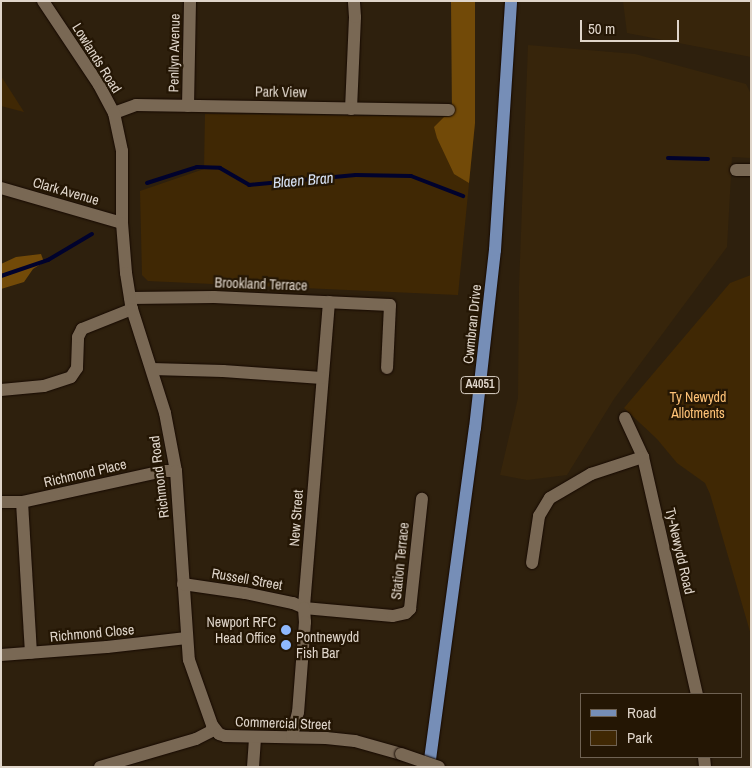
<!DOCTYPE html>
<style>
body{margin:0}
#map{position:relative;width:752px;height:768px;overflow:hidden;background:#2e200d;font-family:"Archivo Narrow",sans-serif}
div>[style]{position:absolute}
.built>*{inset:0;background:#37250b}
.green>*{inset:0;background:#402804}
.forest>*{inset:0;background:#724a08}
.stream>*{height:4px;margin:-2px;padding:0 2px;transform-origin:2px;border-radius:2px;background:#00022d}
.roads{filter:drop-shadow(0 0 1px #160900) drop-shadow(0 0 1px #160900)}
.minor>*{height:12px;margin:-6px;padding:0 6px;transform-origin:6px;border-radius:6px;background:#796854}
.tertiary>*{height:12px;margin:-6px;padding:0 6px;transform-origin:6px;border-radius:6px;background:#796854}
.primary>*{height:12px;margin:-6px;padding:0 6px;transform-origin:6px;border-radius:6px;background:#768eb7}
.bridges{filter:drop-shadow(0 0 1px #160900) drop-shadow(0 0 1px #160900)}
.tertiary-bridge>*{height:12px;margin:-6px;padding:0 6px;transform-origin:6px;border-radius:6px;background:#796854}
.dots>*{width:14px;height:14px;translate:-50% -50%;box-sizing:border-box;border:2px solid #241604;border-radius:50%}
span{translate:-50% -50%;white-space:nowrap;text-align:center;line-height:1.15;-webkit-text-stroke:4.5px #241604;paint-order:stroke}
.shield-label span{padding:1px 4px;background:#241604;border:1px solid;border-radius:4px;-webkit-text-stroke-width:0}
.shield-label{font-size:12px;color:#dfd5ca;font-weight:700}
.street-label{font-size:14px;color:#dfd5ca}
.park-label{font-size:14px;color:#fdc176}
.poi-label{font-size:14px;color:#dfd5ca}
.right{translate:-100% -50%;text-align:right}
.left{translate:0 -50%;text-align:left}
.water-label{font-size:15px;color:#d8e3f6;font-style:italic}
.frame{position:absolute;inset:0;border:2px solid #dfd5ca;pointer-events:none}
.legend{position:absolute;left:580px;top:693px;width:162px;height:65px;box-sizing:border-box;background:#241604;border:1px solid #6f6253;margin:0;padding:6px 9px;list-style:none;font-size:15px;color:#dfd5ca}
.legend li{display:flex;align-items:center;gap:10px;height:25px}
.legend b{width:25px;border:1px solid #6f6253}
.scale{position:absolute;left:580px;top:20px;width:99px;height:22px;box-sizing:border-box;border:2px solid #dfd5ca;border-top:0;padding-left:6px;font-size:15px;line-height:18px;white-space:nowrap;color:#dfd5ca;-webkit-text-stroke:4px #241604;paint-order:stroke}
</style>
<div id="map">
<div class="built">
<div style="clip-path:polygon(623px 1px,751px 1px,751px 57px,627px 33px)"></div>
<div style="clip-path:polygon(528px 45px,635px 54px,746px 84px,751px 94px,751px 158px,732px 157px,727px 247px,614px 399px,567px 475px,527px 480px,500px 475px,518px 398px,519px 287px)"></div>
</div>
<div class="green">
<div style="clip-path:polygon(1px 76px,24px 112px,1px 106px)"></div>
<div style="clip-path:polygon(205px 114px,452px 117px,475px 123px,458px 295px,148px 281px,142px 275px,140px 191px,204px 169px)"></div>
<div style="clip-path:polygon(751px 275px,751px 635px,710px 494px,705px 483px,677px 463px,657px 439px,624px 408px,730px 283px)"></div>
</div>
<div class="forest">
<div style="clip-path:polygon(451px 1px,475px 1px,475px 123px,469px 183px,454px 174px,437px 138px,434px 127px,444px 117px,452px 116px)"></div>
<div style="clip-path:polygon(41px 254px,44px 262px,33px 269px,24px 282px,1px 289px,1px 264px,16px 257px)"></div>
</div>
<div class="stream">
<div style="left:668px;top:158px;width:40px;rotate:1.4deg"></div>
<div style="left:147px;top:183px;width:52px;rotate:-17.7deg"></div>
<div style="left:197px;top:167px;width:23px;rotate:2deg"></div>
<div style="left:220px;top:168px;width:34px;rotate:30deg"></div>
<div style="left:249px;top:185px;width:107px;rotate:-5.3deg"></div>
<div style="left:356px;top:175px;width:55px;rotate:1deg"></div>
<div style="left:411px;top:176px;width:56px;rotate:21deg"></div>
<div style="left:1px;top:276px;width:50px;rotate:-18.8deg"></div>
<div style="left:48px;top:260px;width:51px;rotate:-30.6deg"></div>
</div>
<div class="roads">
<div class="minor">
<div style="left:188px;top:106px;width:105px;rotate:-88.9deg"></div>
<div style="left:351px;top:109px;width:92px;rotate:-87.5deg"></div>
<div style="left:355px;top:17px;width:16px;rotate:-94deg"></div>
<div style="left:114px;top:113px;width:23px;rotate:-20deg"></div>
<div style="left:136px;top:105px;width:313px;rotate:0.9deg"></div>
<div style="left:736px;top:170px;width:15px"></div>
<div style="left:1px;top:188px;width:126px;rotate:16.1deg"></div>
<div style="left:130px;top:298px;width:84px;rotate:-0.7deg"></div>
<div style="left:214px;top:297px;width:176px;rotate:2.6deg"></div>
<div style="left:390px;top:305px;width:63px;rotate:92.7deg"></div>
<div style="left:329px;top:302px;width:307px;rotate:94.7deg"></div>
<div style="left:304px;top:608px;width:89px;rotate:5.1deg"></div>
<div style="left:393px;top:616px;width:13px;rotate:-13deg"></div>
<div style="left:406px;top:613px;width:6px;rotate:-45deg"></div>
<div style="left:410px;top:609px;width:111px;rotate:-83.8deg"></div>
<div style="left:152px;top:369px;width:71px;rotate:1.6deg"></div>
<div style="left:223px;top:371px;width:99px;rotate:4deg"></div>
<div style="left:1px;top:390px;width:43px;rotate:-5.3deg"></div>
<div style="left:44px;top:386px;width:28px;rotate:-18deg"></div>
<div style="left:71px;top:377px;width:11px;rotate:-56deg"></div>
<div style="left:77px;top:368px;width:31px;rotate:-88deg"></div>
<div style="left:78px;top:337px;width:9px;rotate:-63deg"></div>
<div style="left:82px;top:329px;width:54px;rotate:-21.8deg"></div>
<div style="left:625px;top:418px;width:43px;rotate:65.2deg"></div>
<div style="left:643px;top:457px;width:243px;rotate:77.2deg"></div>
<div style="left:1px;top:502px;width:21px"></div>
<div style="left:22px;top:502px;width:144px;rotate:-12.4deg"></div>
<div style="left:163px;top:471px;width:13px"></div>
<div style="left:22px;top:502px;width:151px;rotate:86.6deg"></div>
<div style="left:532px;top:563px;width:48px;rotate:-81.5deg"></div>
<div style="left:539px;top:516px;width:21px;rotate:-59deg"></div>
<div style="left:550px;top:498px;width:48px;rotate:-30.3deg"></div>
<div style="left:591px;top:474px;width:55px;rotate:-18.1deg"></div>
<div style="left:1px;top:655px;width:106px;rotate:-4.3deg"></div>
<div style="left:107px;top:647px;width:80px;rotate:-6.5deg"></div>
<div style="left:704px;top:757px;width:10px;rotate:84deg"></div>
<div style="left:100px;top:767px;width:100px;rotate:-16.3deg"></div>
<div style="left:196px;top:739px;width:20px;rotate:-27deg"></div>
<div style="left:253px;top:767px;width:30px;rotate:-86deg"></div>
</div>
<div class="tertiary">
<div style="left:43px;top:1px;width:101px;rotate:56.3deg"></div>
<div style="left:99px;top:85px;width:32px;rotate:62deg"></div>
<div style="left:114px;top:113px;width:39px;rotate:78deg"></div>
<div style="left:122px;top:151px;width:72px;rotate:90deg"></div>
<div style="left:122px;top:223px;width:50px;rotate:85.4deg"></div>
<div style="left:126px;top:273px;width:36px;rotate:81deg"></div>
<div style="left:132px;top:309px;width:109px;rotate:72.4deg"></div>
<div style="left:165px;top:413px;width:59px;rotate:79.3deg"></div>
<div style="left:176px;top:471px;width:189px;rotate:86.1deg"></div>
<div style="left:189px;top:660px;width:69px;rotate:70.5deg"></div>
<div style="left:212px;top:725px;width:11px;rotate:52deg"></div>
<div style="left:219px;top:734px;width:6px;rotate:18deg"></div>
<div style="left:225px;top:736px;width:101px;rotate:1.1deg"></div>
<div style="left:326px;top:738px;width:29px;rotate:6deg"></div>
<div style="left:355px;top:741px;width:48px;rotate:15.8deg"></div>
<div style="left:183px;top:584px;width:63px;rotate:8.3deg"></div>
<div style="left:245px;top:593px;width:49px;rotate:11.8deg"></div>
<div style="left:293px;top:603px;width:12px;rotate:24deg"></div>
<div style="left:304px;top:608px;width:14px;rotate:86deg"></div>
<div style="left:305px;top:622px;width:90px;rotate:94.4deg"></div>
<div style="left:298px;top:712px;width:25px;rotate:104deg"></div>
</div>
<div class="primary">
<div style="left:429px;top:767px;width:342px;rotate:-82.3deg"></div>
<div style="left:475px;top:428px;width:179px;rotate:-83.6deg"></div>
<div style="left:495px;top:250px;width:250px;rotate:-86.3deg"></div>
</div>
</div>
<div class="bridges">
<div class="tertiary-bridge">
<div style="left:401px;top:754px;width:40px;rotate:18.9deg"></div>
</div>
</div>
<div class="dots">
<div style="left:286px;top:630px;background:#8eb8fd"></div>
<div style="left:286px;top:645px;background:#8eb8fd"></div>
</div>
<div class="shield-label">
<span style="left:480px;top:385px">A4051</span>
</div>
<div class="street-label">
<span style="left:174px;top:53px;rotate:-89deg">Penllyn Avenue</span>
<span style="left:97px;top:58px;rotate:58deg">Lowlands Road</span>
<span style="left:281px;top:92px;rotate:1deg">Park View</span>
<span style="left:66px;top:191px;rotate:16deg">Clark Avenue</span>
<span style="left:261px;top:284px;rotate:2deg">Brookland Terrace</span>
<span style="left:472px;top:324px;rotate:-84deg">Cwmbran Drive</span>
<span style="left:85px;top:473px;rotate:-13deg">Richmond Place</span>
<span style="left:159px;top:477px;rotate:-97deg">Richmond Road</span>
<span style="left:296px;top:518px;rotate:-86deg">New Street</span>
<span style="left:680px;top:551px;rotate:77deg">Ty-Newydd Road</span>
<span style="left:400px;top:561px;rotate:-84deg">Station Terrace</span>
<span style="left:247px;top:579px;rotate:10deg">Russell Street</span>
<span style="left:92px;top:633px;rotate:-5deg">Richmond Close</span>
<span style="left:283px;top:723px;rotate:2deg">Commercial Street</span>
</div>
<div class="park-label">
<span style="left:698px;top:405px">Ty Newydd<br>Allotments</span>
</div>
<div class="poi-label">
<span class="right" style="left:276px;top:630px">Newport RFC<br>Head Office</span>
<span class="left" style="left:296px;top:645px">Pontnewydd<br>Fish Bar</span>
</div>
<div class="water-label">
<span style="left:303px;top:180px;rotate:-5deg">Blaen Bran</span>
</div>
<div class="frame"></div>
<ul class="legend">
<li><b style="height:6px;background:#768eb7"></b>Road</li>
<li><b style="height:14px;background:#402804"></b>Park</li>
</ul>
<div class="scale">50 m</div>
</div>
